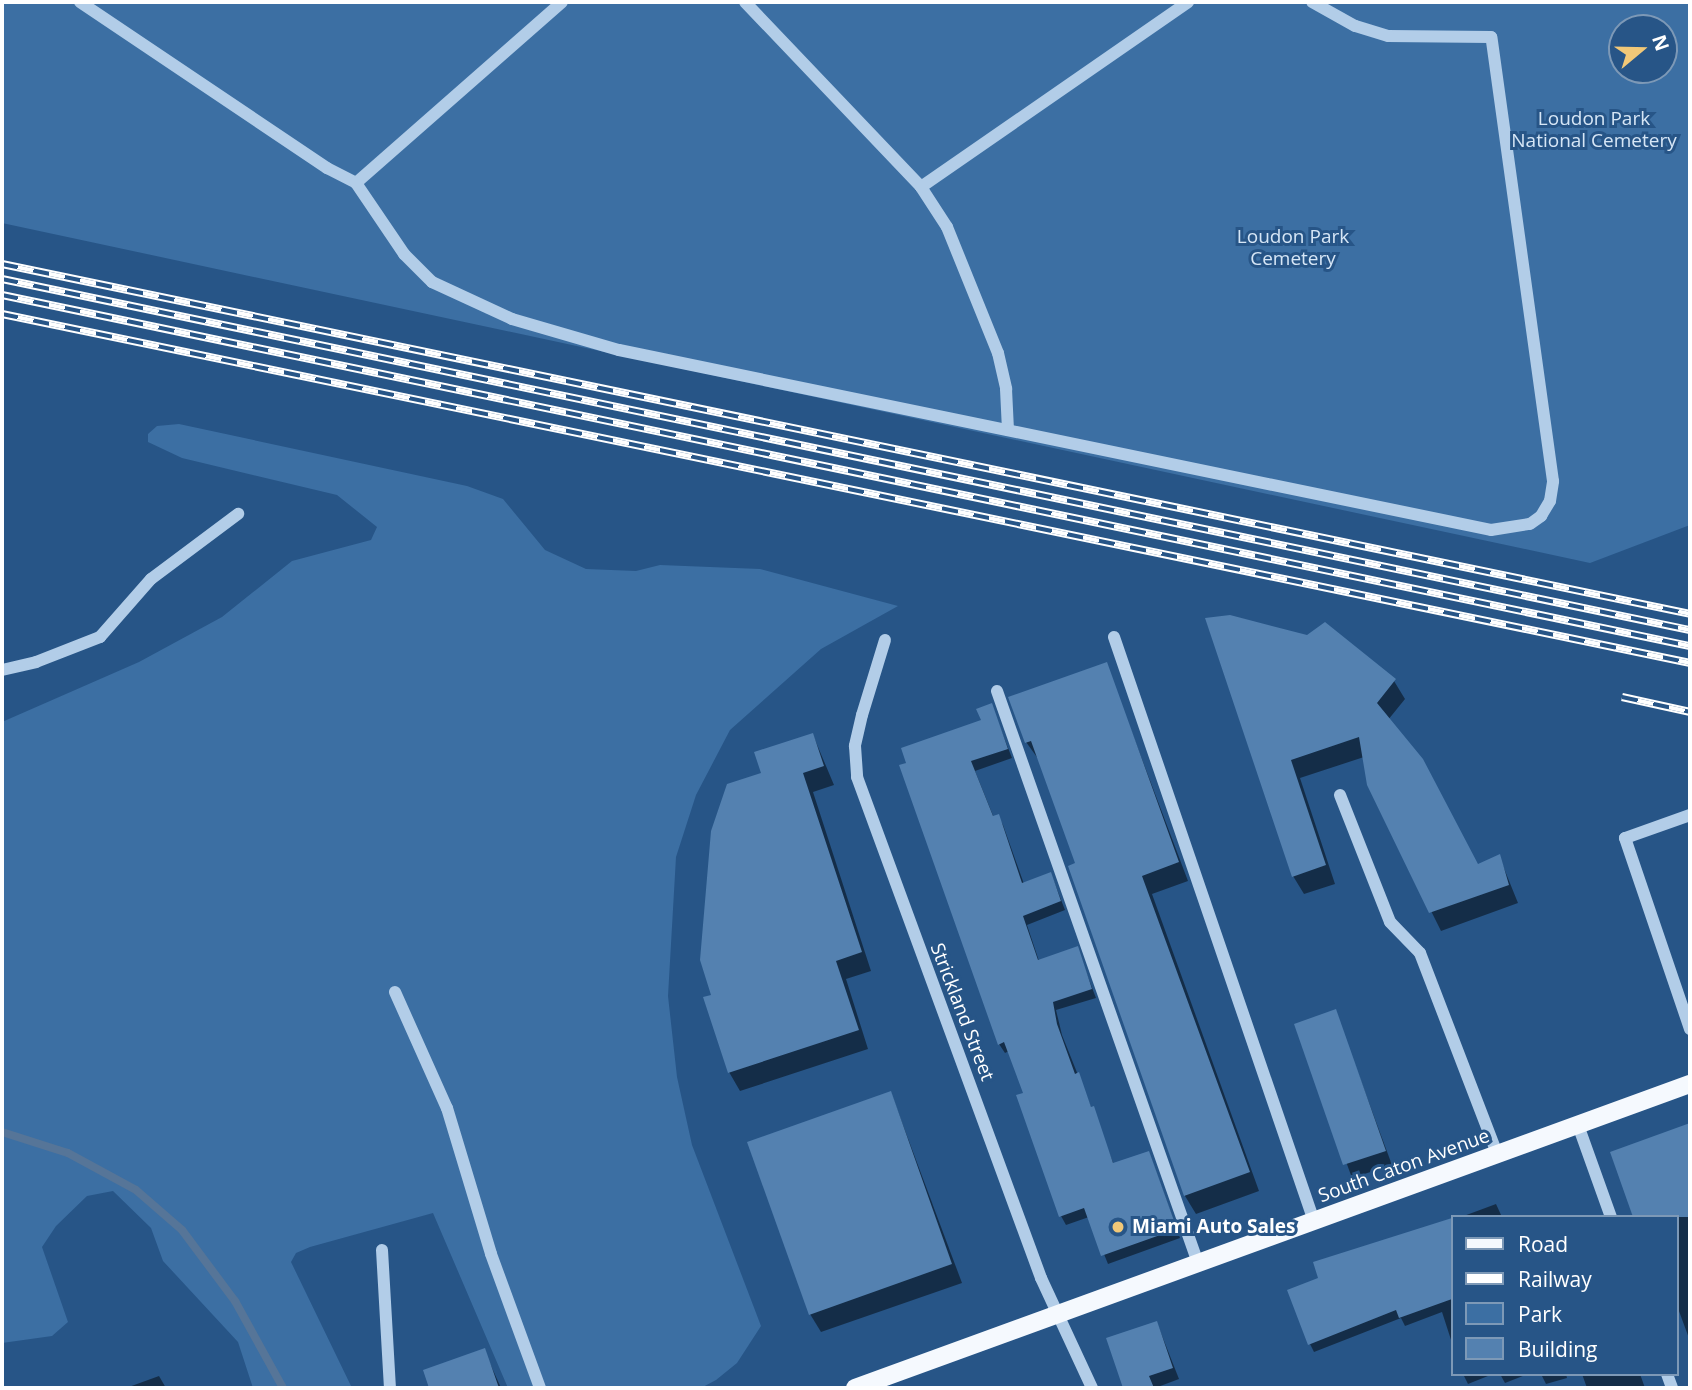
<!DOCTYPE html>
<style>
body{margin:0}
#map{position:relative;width:1692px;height:1390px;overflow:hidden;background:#275587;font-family:"Open Sans",sans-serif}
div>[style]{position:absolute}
.green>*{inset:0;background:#3c6fa3}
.shadow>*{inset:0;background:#0007}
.stream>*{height:8px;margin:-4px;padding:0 4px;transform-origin:4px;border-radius:4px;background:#567598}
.building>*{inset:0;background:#5481b0}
.minor>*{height:12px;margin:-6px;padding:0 6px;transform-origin:6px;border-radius:6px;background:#b2cde8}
.major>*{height:18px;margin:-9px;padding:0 9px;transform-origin:9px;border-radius:9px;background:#f5f9fe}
.rail>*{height:8px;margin-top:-4px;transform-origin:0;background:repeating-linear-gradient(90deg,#275587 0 16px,#fff 0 32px);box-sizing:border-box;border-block:2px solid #fff}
.dots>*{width:19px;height:19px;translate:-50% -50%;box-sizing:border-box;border:4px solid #275587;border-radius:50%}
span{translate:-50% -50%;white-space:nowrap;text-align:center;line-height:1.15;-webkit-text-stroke:6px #275587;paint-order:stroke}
.park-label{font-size:19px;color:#d6e6f6}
.street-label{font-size:19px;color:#fff}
.poi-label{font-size:19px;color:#fff;font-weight:700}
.left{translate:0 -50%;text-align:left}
.frame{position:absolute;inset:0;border:4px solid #fff;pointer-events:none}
.legend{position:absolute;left:1451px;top:1215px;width:228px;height:161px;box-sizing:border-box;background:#275587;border:2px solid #7d99b7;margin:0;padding:9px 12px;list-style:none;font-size:21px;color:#fff}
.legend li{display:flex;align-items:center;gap:14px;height:35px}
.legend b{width:35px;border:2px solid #7d99b7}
.north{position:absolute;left:1608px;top:14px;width:70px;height:70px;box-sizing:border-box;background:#275587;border:2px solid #7d99b7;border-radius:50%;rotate:71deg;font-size:19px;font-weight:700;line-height:28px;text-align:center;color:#fff}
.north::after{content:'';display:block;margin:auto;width:24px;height:32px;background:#f1c878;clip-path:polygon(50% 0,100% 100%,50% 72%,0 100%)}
</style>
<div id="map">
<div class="green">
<div style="clip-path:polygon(evenodd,2px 2px,1690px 2px,1690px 525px,1590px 563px,2px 223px,2px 2px,1622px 28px,1664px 28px,1664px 70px,1622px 70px,1622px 28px)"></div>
<div style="clip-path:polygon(179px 424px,467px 486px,503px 499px,545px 550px,586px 569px,636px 571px,660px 565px,760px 569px,898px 606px,821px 649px,730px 730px,696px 795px,676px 857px,668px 996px,677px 1077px,692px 1145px,761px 1326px,737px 1363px,716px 1380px,701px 1388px,508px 1388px,433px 1213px,310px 1247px,296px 1253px,291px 1262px,352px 1388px,253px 1388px,238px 1342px,163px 1261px,151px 1228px,113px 1191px,87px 1196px,56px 1226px,42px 1247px,68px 1322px,52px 1336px,2px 1343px,2px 722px,139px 662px,222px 617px,292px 561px,371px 540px,377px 527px,337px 495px,182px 458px,148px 442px,148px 434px,157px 426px)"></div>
</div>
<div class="shadow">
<div style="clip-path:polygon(1230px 617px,1307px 637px,1394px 681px,1405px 699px,1388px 720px,1478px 866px,1499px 856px,1518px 903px,1441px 931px,1368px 784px,1364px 757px,1300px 778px,1335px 884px,1304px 894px,1293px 876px)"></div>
<div style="clip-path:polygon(1106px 664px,1188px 881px,1152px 894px,1259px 1191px,1196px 1214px,1185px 1196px,1070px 867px,1077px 864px,1039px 760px,1026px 742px)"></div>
<div style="clip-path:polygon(991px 705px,1012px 758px,975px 771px,994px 818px,998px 816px,1003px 825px,1024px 884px,1051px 874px,1065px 910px,1027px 925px,1039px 961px,1077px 949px,1096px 998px,1056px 1010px,1062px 1035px,1114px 1165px,1149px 1153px,1180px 1238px,1108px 1264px,1089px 1217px,1066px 1225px,1061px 1216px,1025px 1094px,1009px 1051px,1005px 1053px,999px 1044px,901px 766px,983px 721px)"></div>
<div style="clip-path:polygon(813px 735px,834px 785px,813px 792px,871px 971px,846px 979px,868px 1049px,740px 1091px,729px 1072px,713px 996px,763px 774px)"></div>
<div style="clip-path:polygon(1335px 1011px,1392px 1165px,1352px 1178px,1296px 1025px)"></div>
<div style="clip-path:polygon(891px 1093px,962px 1283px,821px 1332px,810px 1314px)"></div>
<div style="clip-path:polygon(1690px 1125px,1690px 1341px,1676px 1303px,1676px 1217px,1612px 1153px)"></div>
<div style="clip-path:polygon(1496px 1204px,1502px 1217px,1461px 1217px)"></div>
<div style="clip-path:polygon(1452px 1220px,1452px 1343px,1442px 1312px,1405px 1326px,1401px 1318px,1314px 1352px,1310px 1344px,1321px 1279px,1347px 1258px)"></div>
<div style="clip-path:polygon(1157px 1323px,1179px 1379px,1155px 1388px,1126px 1388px,1109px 1339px)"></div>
<div style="clip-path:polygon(484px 1350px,501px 1388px,431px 1388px,425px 1371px)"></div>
<div style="clip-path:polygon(1463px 1374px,1493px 1374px,1468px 1384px)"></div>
<div style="clip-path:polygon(1500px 1374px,1528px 1374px,1505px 1383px)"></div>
<div style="clip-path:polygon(1541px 1374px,1566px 1374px,1567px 1378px,1546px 1384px)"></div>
<div style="clip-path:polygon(1582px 1374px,1640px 1374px,1645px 1388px,1587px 1388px)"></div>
<div style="clip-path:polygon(159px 1376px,166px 1388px,126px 1388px)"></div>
</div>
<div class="stream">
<div style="left:2px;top:1132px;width:69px;rotate:17.7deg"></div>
<div style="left:68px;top:1153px;width:77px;rotate:28.6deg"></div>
<div style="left:136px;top:1190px;width:61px;rotate:41deg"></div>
<div style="left:182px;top:1230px;width:89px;rotate:53.3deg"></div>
<div style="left:235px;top:1301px;width:99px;rotate:61.1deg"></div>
</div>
<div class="building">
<div style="clip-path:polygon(1230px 615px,1307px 635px,1325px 622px,1396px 679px,1377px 703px,1423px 759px,1478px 864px,1500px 854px,1509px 885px,1429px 913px,1367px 785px,1359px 737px,1291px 760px,1326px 865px,1292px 877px,1205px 618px)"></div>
<div style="clip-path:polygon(1107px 662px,1179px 862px,1142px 876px,1250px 1172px,1184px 1196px,1068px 866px,1075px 863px,1031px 741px,1025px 743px,1008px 697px)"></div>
<div style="clip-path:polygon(992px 703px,1008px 749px,971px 761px,993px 816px,999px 814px,1022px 883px,1051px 872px,1061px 901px,1023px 916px,1038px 960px,1078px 946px,1092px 989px,1053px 1002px,1057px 1024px,1075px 1074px,1079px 1072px,1091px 1107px,1094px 1106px,1113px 1163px,1149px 1151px,1177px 1229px,1101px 1256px,1084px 1208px,1059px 1217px,1016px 1095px,1023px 1093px,1004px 1042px,998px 1045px,899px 765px,906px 763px,901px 748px,981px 720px,976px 709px)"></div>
<div style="clip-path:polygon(813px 733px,824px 766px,803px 773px,862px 952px,836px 961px,859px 1030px,728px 1073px,703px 997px,711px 995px,700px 960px,711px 831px,727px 784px,761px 773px,754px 752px)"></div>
<div style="clip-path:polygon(1336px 1009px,1386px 1151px,1343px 1165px,1294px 1024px)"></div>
<div style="clip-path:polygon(891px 1091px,952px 1264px,809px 1315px,747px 1142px)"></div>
<div style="clip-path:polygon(1690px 1123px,1690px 1217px,1633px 1217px,1610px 1152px)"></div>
<div style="clip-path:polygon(1452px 1218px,1452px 1299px,1399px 1318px,1396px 1310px,1308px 1345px,1287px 1290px,1318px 1278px,1313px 1262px)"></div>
<div style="clip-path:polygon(1157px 1321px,1173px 1368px,1149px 1376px,1154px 1388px,1123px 1388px,1106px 1338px)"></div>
<div style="clip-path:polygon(485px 1348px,499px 1388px,429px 1388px,423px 1370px)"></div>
</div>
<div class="minor">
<div style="left:80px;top:2px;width:298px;rotate:33.9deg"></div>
<div style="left:327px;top:168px;width:33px;rotate:27deg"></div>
<div style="left:356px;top:183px;width:274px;rotate:-41.3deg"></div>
<div style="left:745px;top:2px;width:255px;rotate:46.4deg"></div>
<div style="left:921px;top:187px;width:48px;rotate:57deg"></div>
<div style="left:947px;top:227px;width:136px;rotate:68deg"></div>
<div style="left:998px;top:353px;width:37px;rotate:77deg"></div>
<div style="left:1006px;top:389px;width:41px;rotate:87.2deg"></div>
<div style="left:356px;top:183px;width:86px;rotate:55.9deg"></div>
<div style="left:404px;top:254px;width:40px;rotate:45deg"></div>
<div style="left:432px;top:282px;width:88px;rotate:24.8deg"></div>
<div style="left:512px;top:319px;width:111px;rotate:16.2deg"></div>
<div style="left:619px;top:350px;width:890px;rotate:11.66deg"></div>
<div style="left:1491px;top:530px;width:39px;rotate:-9deg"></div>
<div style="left:1530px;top:524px;width:14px;rotate:-36deg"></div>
<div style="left:1541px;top:516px;width:17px;rotate:-59deg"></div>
<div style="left:1550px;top:501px;width:20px;rotate:-81deg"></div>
<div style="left:1553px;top:481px;width:448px;rotate:-97.9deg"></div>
<div style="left:1491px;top:37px;width:103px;rotate:-179.4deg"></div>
<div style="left:1388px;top:36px;width:34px;rotate:-163deg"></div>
<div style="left:1355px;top:26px;width:49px;rotate:-150.8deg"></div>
<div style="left:921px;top:187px;width:325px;rotate:-34.7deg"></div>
<div style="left:1114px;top:637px;width:617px;rotate:71.1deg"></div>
<div style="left:885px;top:640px;width:78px;rotate:107deg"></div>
<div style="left:862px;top:715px;width:32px;rotate:103deg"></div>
<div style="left:855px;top:746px;width:31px;rotate:86deg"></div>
<div style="left:857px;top:777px;width:534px;rotate:69.83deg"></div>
<div style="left:1041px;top:1278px;width:121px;rotate:65.1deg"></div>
<div style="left:2px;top:670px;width:35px;rotate:-13deg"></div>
<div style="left:36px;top:662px;width:69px;rotate:-21.3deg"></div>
<div style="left:100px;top:637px;width:77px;rotate:-48.7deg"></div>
<div style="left:151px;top:579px;width:109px;rotate:-36.8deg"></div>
<div style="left:997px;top:691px;width:606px;rotate:70.64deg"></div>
<div style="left:1340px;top:795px;width:136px;rotate:68.5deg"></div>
<div style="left:1390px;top:922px;width:43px;rotate:45.9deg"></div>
<div style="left:1420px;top:953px;width:215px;rotate:69deg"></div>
<div style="left:1690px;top:815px;width:69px;rotate:160.5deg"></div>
<div style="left:1625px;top:838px;width:202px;rotate:71.2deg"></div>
<div style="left:395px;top:992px;width:127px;rotate:65.9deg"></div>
<div style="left:447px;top:1108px;width:152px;rotate:73.2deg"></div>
<div style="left:491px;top:1254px;width:143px;rotate:69.9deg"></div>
<div style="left:1578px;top:1125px;width:98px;rotate:70.3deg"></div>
<div style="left:382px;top:1250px;width:138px;rotate:86.7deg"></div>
<div style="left:1667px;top:1374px;width:15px;rotate:70deg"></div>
</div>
<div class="major">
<div style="left:855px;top:1388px;width:889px;rotate:-20.01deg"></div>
</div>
<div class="rail">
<div style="left:2px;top:264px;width:1724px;rotate:11.71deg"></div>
<div style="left:2px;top:279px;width:1724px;rotate:11.75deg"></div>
<div style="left:2px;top:295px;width:1724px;rotate:11.75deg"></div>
<div style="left:2px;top:314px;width:1724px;rotate:11.68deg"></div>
<div style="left:1622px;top:697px;width:70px;rotate:12.4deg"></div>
</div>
<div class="dots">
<div style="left:1118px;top:1227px;background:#f1c878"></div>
</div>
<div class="park-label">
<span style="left:1594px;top:130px">Loudon Park<br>National Cemetery</span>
<span style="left:1293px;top:248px">Loudon Park<br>Cemetery</span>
</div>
<div class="street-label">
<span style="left:962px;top:1012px;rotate:69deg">Strickland Street</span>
<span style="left:1404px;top:1166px;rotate:-20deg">South Caton Avenue</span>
</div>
<div class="poi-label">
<span class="left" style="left:1132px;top:1227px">Miami Auto Sales</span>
</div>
<div class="frame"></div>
<ul class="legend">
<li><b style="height:9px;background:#f5f9fe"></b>Road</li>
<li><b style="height:9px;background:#fff"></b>Railway</li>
<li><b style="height:19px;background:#3c6fa3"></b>Park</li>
<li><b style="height:19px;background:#5481b0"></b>Building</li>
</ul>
<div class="north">N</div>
</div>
